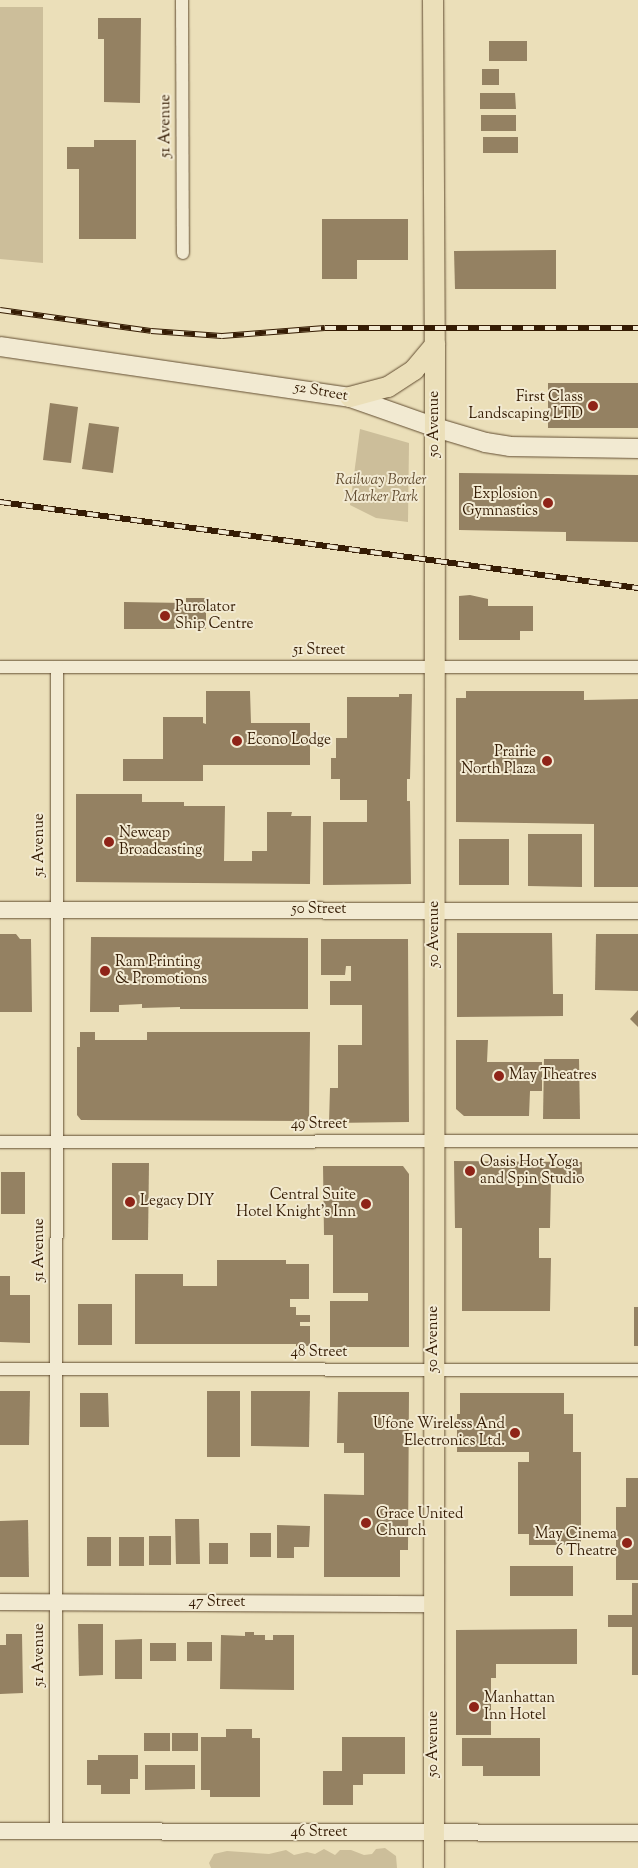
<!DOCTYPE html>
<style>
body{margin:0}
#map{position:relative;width:638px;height:1868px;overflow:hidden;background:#ebdfb9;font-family:"Sorts Mill Goudy",serif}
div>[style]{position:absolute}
.green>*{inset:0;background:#ccbe9a}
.building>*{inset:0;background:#948162}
.roads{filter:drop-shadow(0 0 1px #624d31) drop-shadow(0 0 1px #624d31)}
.minor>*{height:12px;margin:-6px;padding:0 6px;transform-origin:6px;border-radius:6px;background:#f2ead2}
.tertiary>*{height:16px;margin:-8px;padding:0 8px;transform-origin:8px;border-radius:8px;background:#f2ead2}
.secondary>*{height:19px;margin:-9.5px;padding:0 9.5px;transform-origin:9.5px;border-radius:9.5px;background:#f2ead2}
.primary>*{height:20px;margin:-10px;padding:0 10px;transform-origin:10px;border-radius:10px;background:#ebdfb9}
.rail>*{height:5.5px;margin-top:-2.75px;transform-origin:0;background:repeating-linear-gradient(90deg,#f2ead2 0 11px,#351c04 0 22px);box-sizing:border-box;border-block:1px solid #351c04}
.dots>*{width:14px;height:14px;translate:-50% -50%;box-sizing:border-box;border:2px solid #f2ead2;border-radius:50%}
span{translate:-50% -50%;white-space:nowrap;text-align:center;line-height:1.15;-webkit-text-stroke:4px #f2ead2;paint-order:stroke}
.street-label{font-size:15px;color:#351c04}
.poi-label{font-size:15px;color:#351c04}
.right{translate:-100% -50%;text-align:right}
.left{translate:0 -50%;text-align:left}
.park-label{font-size:15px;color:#624d31;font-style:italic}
</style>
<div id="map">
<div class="green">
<div style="clip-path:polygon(0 7px,43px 7px,43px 263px,0 259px)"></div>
<div style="clip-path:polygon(360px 429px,409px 443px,408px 522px,376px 518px,350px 505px)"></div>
<div style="clip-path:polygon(385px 1848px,396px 1856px,397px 1868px,211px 1868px,209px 1863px,214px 1854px,227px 1851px,269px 1854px,286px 1850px,294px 1855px,307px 1852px,315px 1854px,324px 1849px,335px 1855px,340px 1850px,351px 1850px,364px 1855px,372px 1854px,376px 1849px)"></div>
</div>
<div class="building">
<div style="clip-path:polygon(98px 18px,141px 18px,140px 103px,104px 102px,104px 39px,98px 39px)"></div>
<div style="clip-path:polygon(489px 41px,527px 41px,527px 61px,489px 61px)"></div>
<div style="clip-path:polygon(482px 69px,499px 69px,499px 85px,482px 85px)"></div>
<div style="clip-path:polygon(480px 93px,515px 93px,516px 109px,480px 109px)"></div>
<div style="clip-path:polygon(481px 115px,516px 115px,516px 131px,481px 131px)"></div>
<div style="clip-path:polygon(483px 137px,518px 137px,518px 153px,483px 153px)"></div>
<div style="clip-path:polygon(94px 140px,136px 140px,136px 239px,79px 239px,79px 169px,67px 169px,67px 147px,94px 147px)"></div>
<div style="clip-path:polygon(322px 219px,408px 219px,408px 260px,357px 260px,357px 279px,322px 279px)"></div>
<div style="clip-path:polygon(556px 250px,556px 289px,455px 289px,454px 251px)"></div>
<div style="clip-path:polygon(548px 383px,638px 383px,638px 428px,548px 428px)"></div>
<div style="clip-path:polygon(50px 403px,78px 407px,71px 463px,43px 460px)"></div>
<div style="clip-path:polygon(89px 423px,119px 427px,113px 473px,82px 469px)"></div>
<div style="clip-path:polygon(459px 473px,638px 475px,638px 542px,566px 541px,566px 532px,459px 530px)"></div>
<div style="clip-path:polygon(470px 595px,488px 599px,488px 606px,533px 606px,533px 631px,520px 631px,520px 640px,459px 640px,459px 596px)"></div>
<div style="clip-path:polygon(186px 598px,206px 598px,206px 629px,124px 629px,124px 602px,186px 603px)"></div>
<div style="clip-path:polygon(206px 691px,250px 691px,251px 723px,310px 723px,310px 765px,203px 765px,203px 781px,123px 781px,123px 759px,163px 759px,163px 717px,203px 717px,203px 723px,206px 724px)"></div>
<div style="clip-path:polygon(466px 691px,584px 691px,584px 700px,638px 699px,638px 887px,594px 887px,594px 824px,456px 822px,456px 698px,466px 698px)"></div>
<div style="clip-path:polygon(399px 694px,412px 694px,410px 779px,407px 779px,407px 801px,410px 801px,411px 884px,323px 885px,323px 822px,367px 822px,367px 800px,340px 800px,340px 779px,331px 779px,331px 758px,336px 758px,336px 738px,347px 738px,347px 697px,399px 697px)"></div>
<div style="clip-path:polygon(76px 794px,142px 794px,142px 802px,184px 802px,184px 806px,225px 806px,224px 861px,252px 861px,252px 851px,267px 851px,267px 812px,292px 812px,291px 816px,311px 816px,310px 884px,76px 882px)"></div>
<div style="clip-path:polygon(528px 834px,582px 834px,582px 887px,528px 886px)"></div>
<div style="clip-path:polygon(459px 839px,509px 839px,509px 885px,459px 885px)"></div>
<div style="clip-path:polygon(457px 933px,552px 933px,553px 994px,563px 994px,563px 1016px,457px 1017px)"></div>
<div style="clip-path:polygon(0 934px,16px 934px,20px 939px,31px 939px,32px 1012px,0 1012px)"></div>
<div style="clip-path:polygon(596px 934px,638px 934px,638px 991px,595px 990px)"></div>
<div style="clip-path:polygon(91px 937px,308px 938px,308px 1009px,180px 1009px,180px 1007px,142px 1008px,142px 1004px,119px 1005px,119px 1012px,90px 1012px)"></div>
<div style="clip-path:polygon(321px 939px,408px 939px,409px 1122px,329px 1123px,330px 1088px,338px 1088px,338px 1045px,362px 1045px,362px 1005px,330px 1005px,330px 981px,351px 981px,351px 966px,346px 966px,345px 975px,321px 975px)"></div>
<div style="clip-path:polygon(638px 1010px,638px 1027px,630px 1019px)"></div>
<div style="clip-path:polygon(80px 1032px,95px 1032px,95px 1040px,147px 1040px,147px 1032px,310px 1032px,309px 1121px,81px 1120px,77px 1115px,77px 1047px,80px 1047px)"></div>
<div style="clip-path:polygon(456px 1040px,488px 1040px,487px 1062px,542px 1062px,542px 1091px,530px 1091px,529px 1116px,464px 1116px,456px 1109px)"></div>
<div style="clip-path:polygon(544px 1059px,579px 1059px,580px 1119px,543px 1119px)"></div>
<div style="clip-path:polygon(454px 1161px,582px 1162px,582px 1180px,551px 1180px,550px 1228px,539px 1228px,539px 1258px,551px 1258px,550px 1311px,462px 1311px,462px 1228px,455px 1228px)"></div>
<div style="clip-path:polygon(112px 1163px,149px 1163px,148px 1240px,112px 1240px)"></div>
<div style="clip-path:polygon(323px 1166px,403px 1166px,409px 1174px,409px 1347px,330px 1347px,330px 1301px,368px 1301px,368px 1293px,333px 1293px,333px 1235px,324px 1235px)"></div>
<div style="clip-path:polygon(1px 1172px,25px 1172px,25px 1214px,1px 1214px)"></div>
<div style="clip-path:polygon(217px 1260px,286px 1260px,286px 1264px,309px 1264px,309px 1299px,290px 1299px,290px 1307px,296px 1307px,296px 1315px,310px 1315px,310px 1322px,300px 1322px,300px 1326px,310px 1326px,310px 1346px,296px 1346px,296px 1344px,135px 1344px,135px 1274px,183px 1274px,183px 1286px,217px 1286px)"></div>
<div style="clip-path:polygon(0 1276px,10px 1276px,10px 1295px,30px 1295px,30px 1343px,0 1342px)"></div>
<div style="clip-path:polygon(78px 1304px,112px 1304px,112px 1345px,78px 1345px)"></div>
<div style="clip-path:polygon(634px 1307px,638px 1307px,638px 1346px,634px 1346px)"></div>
<div style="clip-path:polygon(0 1391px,30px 1391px,29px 1445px,0 1445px)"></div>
<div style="clip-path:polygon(207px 1391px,240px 1391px,240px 1457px,207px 1457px)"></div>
<div style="clip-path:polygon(251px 1391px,310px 1391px,309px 1447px,251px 1446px)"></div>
<div style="clip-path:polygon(338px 1392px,409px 1392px,408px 1550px,400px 1550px,400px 1577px,324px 1577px,324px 1494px,364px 1495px,364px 1453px,344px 1453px,344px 1443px,337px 1443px)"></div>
<div style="clip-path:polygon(80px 1393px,108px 1393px,109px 1427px,80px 1427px)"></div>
<div style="clip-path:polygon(460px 1393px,564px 1393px,564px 1414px,573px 1414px,573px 1452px,581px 1452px,581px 1545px,529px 1545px,529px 1534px,518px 1534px,518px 1462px,529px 1462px,529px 1452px,457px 1452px,457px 1414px,460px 1414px)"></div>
<div style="clip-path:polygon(626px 1478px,638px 1478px,638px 1580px,616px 1580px,616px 1507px,626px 1507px)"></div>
<div style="clip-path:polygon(175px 1519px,199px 1519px,200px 1564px,176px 1564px)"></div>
<div style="clip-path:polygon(28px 1520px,29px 1577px,0 1577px,0 1521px)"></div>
<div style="clip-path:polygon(277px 1525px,310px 1526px,309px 1547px,294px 1547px,294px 1558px,277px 1558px)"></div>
<div style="clip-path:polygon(250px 1533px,271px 1533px,271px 1557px,250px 1557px)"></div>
<div style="clip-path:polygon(149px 1536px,171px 1536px,171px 1565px,149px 1565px)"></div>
<div style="clip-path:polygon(87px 1537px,111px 1537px,111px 1566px,87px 1566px)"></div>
<div style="clip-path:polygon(119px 1537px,144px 1537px,144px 1566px,119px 1566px)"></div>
<div style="clip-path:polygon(209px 1543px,228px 1543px,228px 1564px,209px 1564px)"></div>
<div style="clip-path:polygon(510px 1566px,573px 1566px,573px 1596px,510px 1596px)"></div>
<div style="clip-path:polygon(632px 1583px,638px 1583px,638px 1675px,632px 1675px,632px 1627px,608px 1627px,608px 1615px,632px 1615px)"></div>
<div style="clip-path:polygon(78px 1624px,103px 1624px,103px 1675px,79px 1676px)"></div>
<div style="clip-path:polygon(577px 1629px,577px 1664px,496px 1664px,496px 1678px,491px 1678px,491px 1735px,456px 1735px,456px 1630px)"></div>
<div style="clip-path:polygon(245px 1632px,254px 1632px,254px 1635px,265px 1635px,265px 1640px,273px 1640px,273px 1635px,294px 1635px,294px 1690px,220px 1689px,221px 1635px,245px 1636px)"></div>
<div style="clip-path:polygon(6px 1634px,22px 1634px,23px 1693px,0 1694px,0 1645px,6px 1645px)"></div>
<div style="clip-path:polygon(142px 1639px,142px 1679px,115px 1679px,115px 1640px)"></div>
<div style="clip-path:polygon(187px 1642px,212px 1642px,212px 1661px,187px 1661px)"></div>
<div style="clip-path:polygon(150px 1643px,176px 1643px,176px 1661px,150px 1661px)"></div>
<div style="clip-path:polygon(226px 1729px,252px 1729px,252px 1738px,260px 1738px,260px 1797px,210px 1797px,210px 1790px,201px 1790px,201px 1737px,226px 1737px)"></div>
<div style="clip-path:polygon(144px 1733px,170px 1733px,170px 1751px,144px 1751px)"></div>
<div style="clip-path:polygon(172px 1733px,198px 1733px,198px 1751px,172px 1751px)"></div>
<div style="clip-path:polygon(342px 1737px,405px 1737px,405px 1774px,363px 1774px,363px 1785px,353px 1785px,353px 1805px,323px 1805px,323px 1771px,342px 1771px)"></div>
<div style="clip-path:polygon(462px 1738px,540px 1738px,540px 1776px,483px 1776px,483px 1766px,462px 1766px)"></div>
<div style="clip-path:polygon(98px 1755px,138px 1755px,138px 1779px,130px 1779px,130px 1794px,101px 1794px,101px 1785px,87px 1785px,87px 1760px,98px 1760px)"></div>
<div style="clip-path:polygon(145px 1765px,195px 1765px,195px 1789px,145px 1790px)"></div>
</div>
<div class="roads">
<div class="minor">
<div style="left:182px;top:0;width:253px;rotate:89.8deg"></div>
<div style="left:0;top:667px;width:638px"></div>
<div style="left:0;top:1142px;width:638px;rotate:-0.09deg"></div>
<div style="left:0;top:1369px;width:638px;rotate:0.09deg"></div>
<div style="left:56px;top:1832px;width:1165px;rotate:-89.95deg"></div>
</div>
<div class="tertiary">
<div style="left:0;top:910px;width:638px;rotate:0.09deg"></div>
<div style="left:0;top:1602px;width:434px;rotate:0.3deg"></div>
<div style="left:0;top:1831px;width:638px;rotate:0.18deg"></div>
</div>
<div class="secondary">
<div style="left:0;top:346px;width:354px;rotate:8.3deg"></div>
<div style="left:350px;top:397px;width:90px;rotate:19.4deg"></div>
<div style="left:435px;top:427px;width:52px;rotate:16.7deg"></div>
<div style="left:485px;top:442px;width:24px;rotate:9deg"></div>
<div style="left:509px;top:446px;width:129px;rotate:0.9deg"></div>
</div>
<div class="primary">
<div style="left:433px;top:0;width:345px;rotate:89.7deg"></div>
<div style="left:435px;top:345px;width:1523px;rotate:90.04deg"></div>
<div style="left:350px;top:397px;width:39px;rotate:-15deg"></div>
<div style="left:388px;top:387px;width:31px;rotate:-33deg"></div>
<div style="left:414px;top:370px;width:33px;rotate:-50deg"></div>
</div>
</div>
<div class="rail">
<div style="left:0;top:310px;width:152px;rotate:7.9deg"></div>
<div style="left:151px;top:331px;width:71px;rotate:4deg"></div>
<div style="left:222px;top:336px;width:103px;rotate:-4.4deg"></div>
<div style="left:325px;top:328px;width:313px"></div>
<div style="left:0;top:502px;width:644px;rotate:7.68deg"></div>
</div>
<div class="dots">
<div style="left:593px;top:406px;background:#8f2418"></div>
<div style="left:548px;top:503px;background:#8f2418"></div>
<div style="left:165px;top:616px;background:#8f2418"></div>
<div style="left:237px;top:741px;background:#8f2418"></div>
<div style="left:547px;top:761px;background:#8f2418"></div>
<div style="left:109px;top:842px;background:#8f2418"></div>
<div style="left:105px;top:971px;background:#8f2418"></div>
<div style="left:499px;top:1076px;background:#8f2418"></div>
<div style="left:470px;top:1171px;background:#8f2418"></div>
<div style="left:130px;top:1202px;background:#8f2418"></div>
<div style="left:366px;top:1204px;background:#8f2418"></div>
<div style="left:515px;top:1433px;background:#8f2418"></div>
<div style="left:366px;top:1523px;background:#8f2418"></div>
<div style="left:627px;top:1543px;background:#8f2418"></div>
<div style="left:474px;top:1707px;background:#8f2418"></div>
</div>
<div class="street-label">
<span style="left:166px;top:126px;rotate:-90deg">51 Avenue</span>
<span style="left:321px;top:392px;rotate:10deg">52 Street</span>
<span style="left:435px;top:424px;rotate:-90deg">50 Avenue</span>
<span style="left:319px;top:651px">51 Street</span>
<span style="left:40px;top:845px;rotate:-90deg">51 Avenue</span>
<span style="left:319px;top:910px">50 Street</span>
<span style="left:435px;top:934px;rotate:-90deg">50 Avenue</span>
<span style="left:319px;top:1125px">49 Street</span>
<span style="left:40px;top:1250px;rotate:-90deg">51 Avenue</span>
<span style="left:434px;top:1339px;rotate:-90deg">50 Avenue</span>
<span style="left:319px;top:1353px">48 Street</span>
<span style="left:217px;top:1603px">47 Street</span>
<span style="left:40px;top:1655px;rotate:-90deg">51 Avenue</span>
<span style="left:434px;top:1744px;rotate:-90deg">50 Avenue</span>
<span style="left:319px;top:1833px">46 Street</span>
</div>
<div class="poi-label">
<span class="right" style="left:583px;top:406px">First Class<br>Landscaping LTD</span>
<span class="right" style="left:538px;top:503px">Explosion<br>Gymnastics</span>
<span class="left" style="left:175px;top:616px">Purolator<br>Ship Centre</span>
<span class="left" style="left:247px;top:741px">Econo Lodge</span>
<span class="right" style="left:536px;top:761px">Prairie<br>North Plaza</span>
<span class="left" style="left:119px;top:842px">Newcap<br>Broadcasting</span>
<span class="left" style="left:115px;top:971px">Ram Printing<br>&amp; Promotions</span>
<span class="left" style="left:509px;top:1076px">May Theatres</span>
<span class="left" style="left:480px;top:1171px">Oasis Hot Yoga<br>and Spin Studio</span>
<span class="right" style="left:356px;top:1204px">Central Suite<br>Hotel Knight's Inn</span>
<span class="left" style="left:140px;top:1202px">Legacy DIY</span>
<span class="right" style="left:505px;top:1433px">Ufone Wireless And<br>Electronics Ltd.</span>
<span class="left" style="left:376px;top:1523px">Grace United<br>Church</span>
<span class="right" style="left:617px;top:1543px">May Cinema<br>6 Theatre</span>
<span class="left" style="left:484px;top:1707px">Manhattan<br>Inn Hotel</span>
</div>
<div class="park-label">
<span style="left:381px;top:489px">Railway Border<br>Marker Park</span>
</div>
</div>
